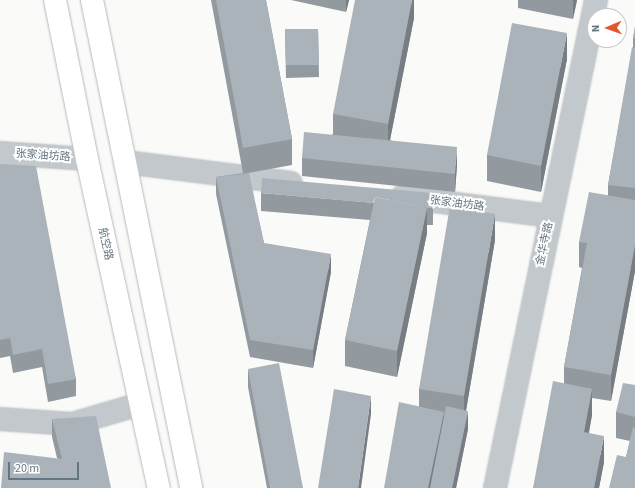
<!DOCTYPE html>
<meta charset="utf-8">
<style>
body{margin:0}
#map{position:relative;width:635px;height:488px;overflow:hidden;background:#fafaf8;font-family:"Source Sans 3","Noto Sans SC",sans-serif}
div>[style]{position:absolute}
.roads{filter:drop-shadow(0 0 1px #b5babe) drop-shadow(0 0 1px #b5babe)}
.minor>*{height:22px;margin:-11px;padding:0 11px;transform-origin:11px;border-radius:11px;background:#c3c8cc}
.major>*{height:22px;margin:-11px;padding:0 11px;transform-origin:11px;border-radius:11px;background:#fff}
.wall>*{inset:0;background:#929a9f}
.shaded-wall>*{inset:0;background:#777d82}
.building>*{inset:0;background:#aab3b9}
span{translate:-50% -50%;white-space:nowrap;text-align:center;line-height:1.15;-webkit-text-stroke:4px #fff;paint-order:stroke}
.street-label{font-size:11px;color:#657683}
.north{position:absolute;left:587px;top:8px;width:40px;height:40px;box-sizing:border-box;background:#fff;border:1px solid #c1c8cd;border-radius:50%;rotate:268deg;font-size:11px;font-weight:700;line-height:16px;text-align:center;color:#657683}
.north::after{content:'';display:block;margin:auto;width:14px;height:18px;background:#e4572e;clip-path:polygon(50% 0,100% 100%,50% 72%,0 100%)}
.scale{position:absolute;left:8px;top:462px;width:71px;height:18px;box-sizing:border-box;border:2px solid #657683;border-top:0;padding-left:5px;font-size:12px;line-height:14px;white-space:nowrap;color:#657683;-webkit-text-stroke:3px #fff;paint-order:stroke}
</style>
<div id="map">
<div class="roads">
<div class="minor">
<div style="left:0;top:153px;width:87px;rotate:3.9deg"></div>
<div style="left:125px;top:162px;width:167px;rotate:7.2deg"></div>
<div style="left:402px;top:197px;width:150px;rotate:7.3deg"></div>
<div style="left:0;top:419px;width:72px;rotate:4deg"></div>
<div style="left:72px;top:424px;width:71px;rotate:-16.4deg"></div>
<div style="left:495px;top:488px;width:498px;rotate:-78.3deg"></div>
</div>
<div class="major">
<div style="left:55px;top:0;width:162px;rotate:78.6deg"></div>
<div style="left:87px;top:159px;width:337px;rotate:77.7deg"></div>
<div style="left:92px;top:0;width:498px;rotate:78.5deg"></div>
</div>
</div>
<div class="wall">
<div style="clip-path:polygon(211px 0,266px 0,292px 139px,292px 165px,248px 173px,264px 243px,331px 272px,313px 368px,250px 357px,216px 194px,216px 177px,243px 173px)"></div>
<div style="clip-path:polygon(291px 0,349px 0,346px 12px)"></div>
<div style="clip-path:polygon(414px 0,414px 18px,390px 140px,457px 165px,455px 192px,302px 176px,302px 158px,333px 134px,333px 114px)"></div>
<div style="clip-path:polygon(518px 0,577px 0,573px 19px,518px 8px)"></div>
<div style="clip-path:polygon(635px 27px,635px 271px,611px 401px,592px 398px,592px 415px,589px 433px,604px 462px,599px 488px,533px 488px,564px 383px,564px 367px,582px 268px,579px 267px,579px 242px,608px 195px,608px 185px,633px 47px,633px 38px)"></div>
<div style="clip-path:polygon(285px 29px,318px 29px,319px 77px,286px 78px)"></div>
<div style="clip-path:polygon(567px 59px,541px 192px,487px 181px,487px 155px)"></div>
<div style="clip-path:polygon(0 164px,76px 379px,76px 396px,48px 402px,42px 367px,13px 373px,10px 356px,0 358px)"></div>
<div style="clip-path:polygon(261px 193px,433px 208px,433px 225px,427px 225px,427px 233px,397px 377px,345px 366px,345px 340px,370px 220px,261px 211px)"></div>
<div style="clip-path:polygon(495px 240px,466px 411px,468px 429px,456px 488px,384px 488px,419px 407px,419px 389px)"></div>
<div style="clip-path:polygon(248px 369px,303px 488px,267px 488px,248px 387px)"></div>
<div style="clip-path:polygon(635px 385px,635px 488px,626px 457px,630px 441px,616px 438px,616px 412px)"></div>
<div style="clip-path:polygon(52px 419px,111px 488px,57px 458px,52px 437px)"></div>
</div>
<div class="shaded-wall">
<div style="clip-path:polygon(346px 0,349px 0,346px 12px)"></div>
<div style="clip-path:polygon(412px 0,414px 0,414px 18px,388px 150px,388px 124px)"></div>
<div style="clip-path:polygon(573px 0,577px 0,573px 19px)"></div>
<div style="clip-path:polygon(567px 33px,567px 59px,541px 192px,541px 166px)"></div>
<div style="clip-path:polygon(457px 147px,457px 165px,455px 192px,455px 174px)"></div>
<div style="clip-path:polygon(427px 208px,427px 233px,397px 377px,397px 351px)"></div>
<div style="clip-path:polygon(495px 214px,495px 240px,464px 422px,464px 396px)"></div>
<div style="clip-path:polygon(635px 245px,635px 271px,611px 401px,611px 375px)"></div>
<div style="clip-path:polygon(331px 254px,331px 272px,313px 368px,313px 350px)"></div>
<div style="clip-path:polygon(592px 389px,592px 415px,584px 458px,584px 432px)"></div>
<div style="clip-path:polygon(371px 396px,371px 414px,361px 488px,358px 488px)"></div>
<div style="clip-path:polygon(468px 411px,468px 429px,456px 488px,452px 488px)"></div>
<div style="clip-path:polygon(444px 412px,444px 438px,433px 488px,428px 488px)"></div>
<div style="clip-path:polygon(604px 436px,604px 462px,599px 488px,594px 488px)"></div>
</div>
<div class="building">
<div style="clip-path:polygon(216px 0,266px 0,292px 139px,243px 148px)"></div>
<div style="clip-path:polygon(355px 0,412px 0,388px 124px,333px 114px)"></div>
<div style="clip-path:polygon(512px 23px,567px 33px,541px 166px,487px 155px)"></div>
<div style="clip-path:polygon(635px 27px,635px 38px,633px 38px)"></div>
<div style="clip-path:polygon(285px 29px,318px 29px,319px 65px,286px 65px)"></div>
<div style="clip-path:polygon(632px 47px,635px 48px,635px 188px,608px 185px)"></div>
<div style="clip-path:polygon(304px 132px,457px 147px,455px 174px,302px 158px)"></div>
<div style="clip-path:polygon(0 164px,36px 166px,76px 379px,48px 384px,42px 349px,13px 355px,10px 338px,0 340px)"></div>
<div style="clip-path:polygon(249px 173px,264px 243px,331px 254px,313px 350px,250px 340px,216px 177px)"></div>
<div style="clip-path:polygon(262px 178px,432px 193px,433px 208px,423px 207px,375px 197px,373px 203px,261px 193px)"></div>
<div style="clip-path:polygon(589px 192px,635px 200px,635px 245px,611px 375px,564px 367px,587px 243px,579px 242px)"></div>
<div style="clip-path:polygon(375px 197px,427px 208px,397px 351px,345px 340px)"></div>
<div style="clip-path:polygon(450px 206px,495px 214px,464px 396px,419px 389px)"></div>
<div style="clip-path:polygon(279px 363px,303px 488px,270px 488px,248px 369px)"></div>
<div style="clip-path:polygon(553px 381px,592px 389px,584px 432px,604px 436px,594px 488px,533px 488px)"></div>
<div style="clip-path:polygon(623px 383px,635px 385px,635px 417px,616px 412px)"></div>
<div style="clip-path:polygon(334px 389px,371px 396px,358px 488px,318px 488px)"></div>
<div style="clip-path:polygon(399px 402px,444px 412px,428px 488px,384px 488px)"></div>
<div style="clip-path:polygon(446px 406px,468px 411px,452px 488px,430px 488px)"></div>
<div style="clip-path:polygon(96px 416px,111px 488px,1px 488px,4px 452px,62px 459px,52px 419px)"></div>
<div style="clip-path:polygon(633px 427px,635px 428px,635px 488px,609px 488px,617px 455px,626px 457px)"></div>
</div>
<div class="street-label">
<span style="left:43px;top:156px;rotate:4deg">张家油坊路</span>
<span style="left:457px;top:204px;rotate:7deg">张家油坊路</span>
<span style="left:105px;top:244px;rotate:78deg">航空路</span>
<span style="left:545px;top:244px;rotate:-78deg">金华寺路</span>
</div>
<div class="north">N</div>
<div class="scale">20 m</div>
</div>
